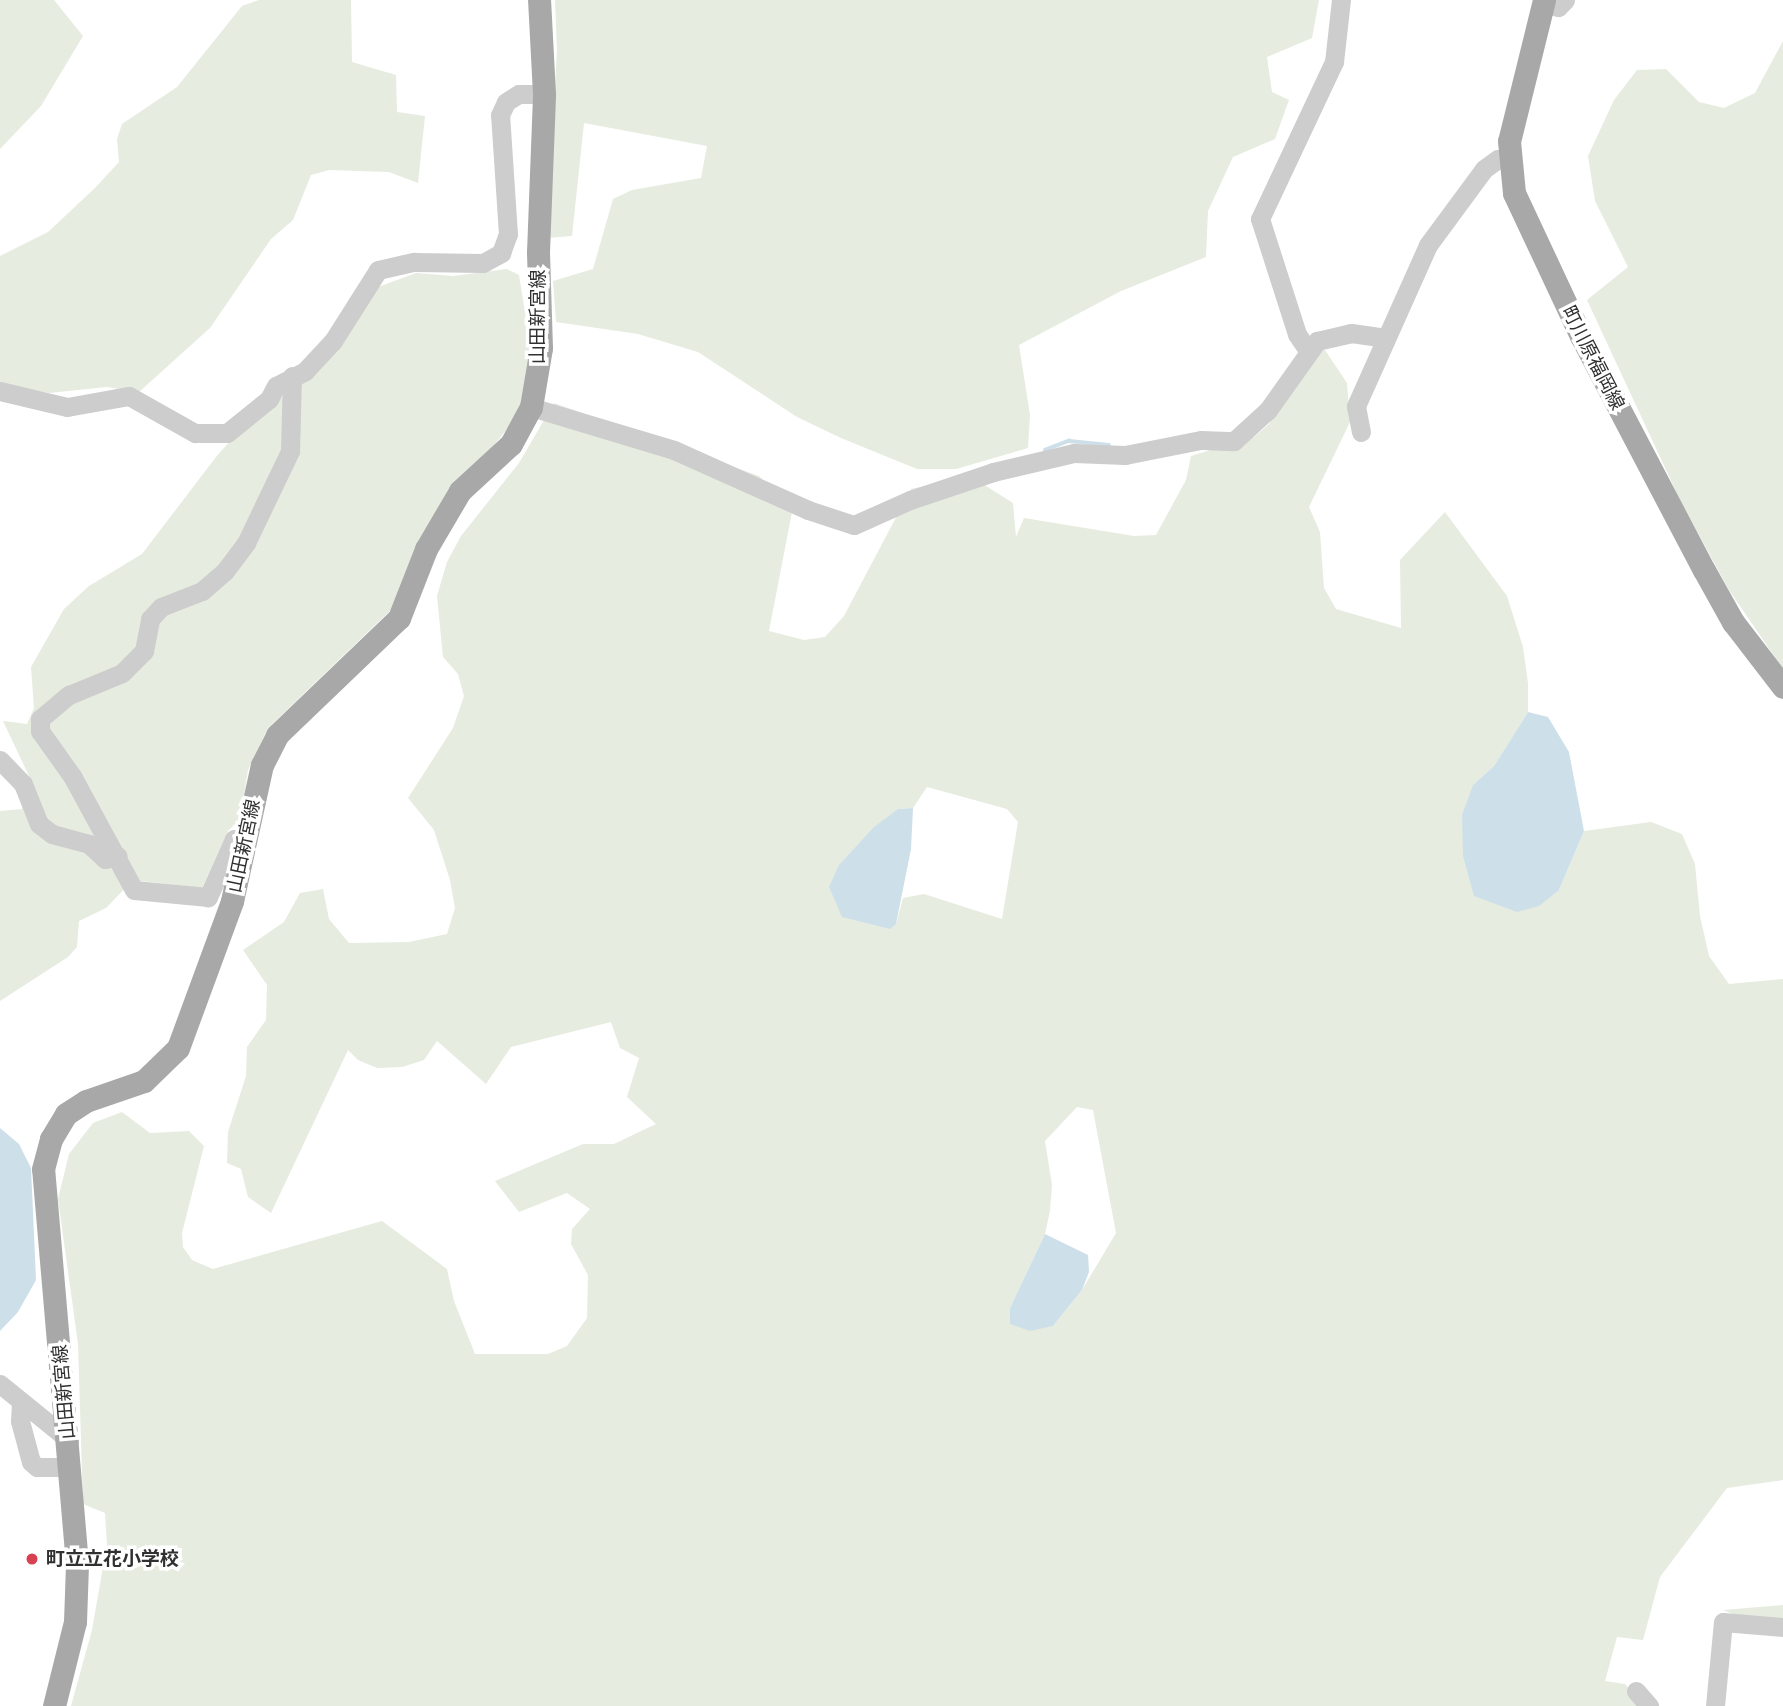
<!DOCTYPE html>
<meta charset="utf-8">
<style>
body{margin:0}
#map{position:relative;width:1783px;height:1706px;overflow:hidden;background:#fff;font-family:Helvetica,"Noto Sans JP",sans-serif}
div>[style]{position:absolute}
.green>*{inset:0;background:#e6ecdf}
.water>*{inset:0;background:#cde0ea}
.stream>*{height:3.5px;margin:-1.75px;padding:0 1.75px;transform-origin:1.75px;border-radius:1.75px;background:#cde0ea}
.minor>*{height:19px;margin:-9.5px;padding:0 9.5px;transform-origin:9.5px;border-radius:9.5px;background:#cdcdcd}
.major>*{height:23px;margin:-11.5px;padding:0 11.5px;transform-origin:11.5px;border-radius:11.5px;background:#a8a8a8}
.dots>*{width:19px;height:19px;translate:-50% -50%;box-sizing:border-box;border:4px solid #fff;border-radius:50%}
span{translate:-50% -50%;white-space:nowrap;text-align:center;line-height:1.15;-webkit-text-stroke:7px #fff;paint-order:stroke}
.street-label{font-size:19px;color:#303030}
.poi-label{font-size:19px;color:#303030;font-weight:700}
.left{translate:0 -50%;text-align:left}
</style>
<div id="map">
<div class="green">
<div style="clip-path:polygon(0 0,54px 0,83px 36px,41px 106px,0 149px)"></div>
<div style="clip-path:polygon(259px 0,351px 0,352px 62px,396px 75px,397px 112px,425px 116px,418px 183px,389px 172px,329px 170px,311px 175px,293px 220px,271px 239px,210px 328px,139px 392px,107px 387px,49px 393px,0 385px,0 256px,48px 232px,95px 188px,119px 162px,117px 139px,122px 124px,177px 87px,242px 6px)"></div>
<div style="clip-path:polygon(555px 0,1319px 0,1312px 38px,1267px 57px,1272px 92px,1289px 100px,1275px 139px,1233px 157px,1208px 211px,1206px 257px,1121px 291px,1019px 345px,1030px 415px,1028px 448px,956px 469px,917px 469px,841px 438px,797px 417px,698px 352px,638px 334px,556px 322px,553px 281px,593px 269px,613px 199px,632px 190px,701px 178px,707px 146px,584px 123px,572px 236px,547px 238px,557px 50px)"></div>
<div style="clip-path:polygon(1783px 41px,1783px 669px,1729px 590px,1680px 500px,1587px 300px,1628px 267px,1595px 201px,1588px 156px,1614px 100px,1637px 70px,1666px 69px,1699px 102px,1724px 108px,1755px 93px)"></div>
<div style="clip-path:polygon(507px 269px,519px 275px,529px 337px,530px 370px,518px 415px,495px 444px,397px 604px,268px 728px,248px 770px,240px 819px,228px 831px,202px 888px,133px 880px,106px 908px,79px 921px,77px 947px,68px 957px,0 1001px,0 811px,22px 809px,29px 776px,3px 721px,27px 724px,34px 708px,31px 667px,64px 609px,89px 586px,142px 554px,216px 457px,245px 424px,287px 394px,370px 290px,416px 273px,453px 276px)"></div>
<div style="clip-path:polygon(evenodd,1325px 350px,1347px 383px,1350px 422px,1309px 507px,1320px 532px,1324px 588px,1336px 609px,1401px 628px,1400px 560px,1445px 512px,1507px 596px,1523px 647px,1528px 683px,1528px 712px,1494px 766px,1473px 785px,1559px 890px,1584px 831px,1651px 822px,1682px 834px,1695px 864px,1700px 916px,1709px 956px,1729px 984px,1783px 979px,1783px 1480px,1727px 1488px,1660px 1577px,1643px 1640px,1617px 1637px,1605px 1681px,1625px 1684px,1643px 1706px,71px 1706px,92px 1630px,107px 1544px,105px 1513px,83px 1504px,78px 1344px,58px 1199px,69px 1154px,93px 1123px,122px 1112px,150px 1133px,189px 1131px,204px 1146px,182px 1233px,183px 1247px,192px 1260px,213px 1269px,382px 1221px,447px 1269px,454px 1301px,475px 1354px,548px 1354px,567px 1346px,587px 1318px,588px 1275px,571px 1244px,572px 1229px,590px 1209px,567px 1193px,519px 1212px,495px 1181px,583px 1144px,614px 1144px,656px 1124px,627px 1097px,639px 1058px,620px 1048px,611px 1022px,511px 1047px,486px 1084px,437px 1041px,424px 1060px,402px 1067px,377px 1068px,358px 1060px,348px 1050px,271px 1213px,248px 1197px,241px 1169px,227px 1163px,228px 1132px,246px 1076px,247px 1047px,266px 1020px,267px 985px,243px 950px,284px 922px,300px 893px,323px 889px,329px 919px,349px 943px,409px 942px,447px 934px,455px 908px,450px 880px,434px 830px,408px 798px,453px 728px,464px 696px,458px 674px,443px 657px,437px 596px,447px 562px,461px 536px,519px 463px,554px 403px,759px 476px,793px 507px,769px 631px,804px 640px,825px 637px,844px 616px,911px 489px,970px 476px,1013px 503px,1016px 537px,1024px 518px,1134px 536px,1156px 535px,1186px 480px,1191px 456px,1254px 437px,1269px 424px,1310px 352px,1325px 350px,927px 787px,1007px 809px,1018px 822px,1002px 919px,924px 894px,903px 898px,896px 924px,898px 809px,913px 808px,927px 787px,1325px 350px,1077px 1107px,1093px 1110px,1116px 1233px,1082px 1290px,1053px 1326px,1010px 1308px,1045px 1234px,1050px 1211px,1052px 1185px,1045px 1141px,1077px 1107px)"></div>
<div style="clip-path:polygon(1783px 1605px,1783px 1624px,1756px 1623px,1723px 1610px)"></div>
</div>
<div class="water">
<div style="clip-path:polygon(1528px 712px,1548px 717px,1569px 752px,1584px 831px,1559px 890px,1539px 906px,1517px 912px,1474px 896px,1463px 856px,1462px 815px,1473px 785px,1494px 766px)"></div>
<div style="clip-path:polygon(913px 808px,911px 849px,896px 924px,890px 929px,842px 917px,829px 887px,839px 865px,874px 827px,898px 809px)"></div>
<div style="clip-path:polygon(0 1128px,19px 1144px,31px 1168px,36px 1280px,18px 1312px,0 1331px)"></div>
<div style="clip-path:polygon(1045px 1234px,1088px 1255px,1089px 1272px,1082px 1290px,1053px 1326px,1030px 1331px,1010px 1324px,1010px 1308px)"></div>
</div>
<div class="stream">
<div style="left:1045px;top:450px;width:26px;rotate:-21deg"></div>
<div style="left:1069px;top:441px;width:40px;rotate:5.7deg"></div>
</div>
<div class="minor">
<div style="left:1543px;top:3px;width:16px;rotate:15deg"></div>
<div style="left:1558px;top:7px;width:10px;rotate:-45deg"></div>
<div style="left:1307px;top:349px;width:18px;rotate:-124deg"></div>
<div style="left:1297px;top:334px;width:121px;rotate:-107.8deg"></div>
<div style="left:1260px;top:219px;width:174px;rotate:-64.8deg"></div>
<div style="left:1334px;top:62px;width:62px;rotate:-83.6deg"></div>
<div style="left:0;top:391px;width:69px;rotate:13.4deg"></div>
<div style="left:67px;top:407px;width:63px;rotate:-10.1deg"></div>
<div style="left:129px;top:396px;width:76px;rotate:29.3deg"></div>
<div style="left:195px;top:433px;width:32px"></div>
<div style="left:227px;top:433px;width:54px;rotate:-39deg"></div>
<div style="left:269px;top:399px;width:15px;rotate:-62deg"></div>
<div style="left:276px;top:386px;width:33px;rotate:-27deg"></div>
<div style="left:305px;top:371px;width:41px;rotate:-47deg"></div>
<div style="left:333px;top:341px;width:84px;rotate:-57.6deg"></div>
<div style="left:378px;top:270px;width:37px;rotate:-13deg"></div>
<div style="left:414px;top:262px;width:69px;rotate:0.8deg"></div>
<div style="left:483px;top:263px;width:21px;rotate:-29deg"></div>
<div style="left:501px;top:253px;width:20px;rotate:-70deg"></div>
<div style="left:508px;top:234px;width:119px;rotate:-93.8deg"></div>
<div style="left:500px;top:115px;width:14px;rotate:-65deg"></div>
<div style="left:506px;top:102px;width:15px;rotate:-32deg"></div>
<div style="left:519px;top:94px;width:25px"></div>
<div style="left:531px;top:407px;width:149px;rotate:16.7deg"></div>
<div style="left:674px;top:450px;width:147px;rotate:24.1deg"></div>
<div style="left:808px;top:510px;width:48px;rotate:18.1deg"></div>
<div style="left:854px;top:525px;width:61px;rotate:-24.1deg"></div>
<div style="left:910px;top:500px;width:88px;rotate:-18.6deg"></div>
<div style="left:993px;top:472px;width:83px;rotate:-13.2deg"></div>
<div style="left:1074px;top:453px;width:51px;rotate:2.2deg"></div>
<div style="left:1125px;top:455px;width:77px;rotate:-11.2deg"></div>
<div style="left:1201px;top:440px;width:33px;rotate:2deg"></div>
<div style="left:1234px;top:441px;width:46px;rotate:-42.4deg"></div>
<div style="left:1268px;top:410px;width:85px;rotate:-54.6deg"></div>
<div style="left:1317px;top:341px;width:35px;rotate:-13deg"></div>
<div style="left:1351px;top:333px;width:34px;rotate:8deg"></div>
<div style="left:1361px;top:432px;width:26px;rotate:-101deg"></div>
<div style="left:1356px;top:406px;width:176px;rotate:-65.9deg"></div>
<div style="left:1428px;top:245px;width:94px;rotate:-53.6deg"></div>
<div style="left:1484px;top:169px;width:17px;rotate:-36deg"></div>
<div style="left:1498px;top:159px;width:10px;rotate:6deg"></div>
<div style="left:0;top:760px;width:33px;rotate:46deg"></div>
<div style="left:23px;top:784px;width:43px;rotate:68.2deg"></div>
<div style="left:39px;top:824px;width:16px;rotate:38deg"></div>
<div style="left:52px;top:834px;width:38px;rotate:15deg"></div>
<div style="left:89px;top:844px;width:22px;rotate:43deg"></div>
<div style="left:105px;top:859px;width:13px;rotate:-13deg"></div>
<div style="left:246px;top:839px;width:12px;rotate:180deg"></div>
<div style="left:234px;top:839px;width:64px;rotate:114.1deg"></div>
<div style="left:208px;top:897px;width:74px;rotate:-174.6deg"></div>
<div style="left:134px;top:890px;width:130px;rotate:-118.5deg"></div>
<div style="left:72px;top:776px;width:55px;rotate:-125.4deg"></div>
<div style="left:40px;top:731px;width:12px;rotate:-90deg"></div>
<div style="left:40px;top:719px;width:38px;rotate:-40deg"></div>
<div style="left:69px;top:695px;width:57px;rotate:-22.5deg"></div>
<div style="left:122px;top:673px;width:31px;rotate:-45deg"></div>
<div style="left:144px;top:651px;width:33px;rotate:-79deg"></div>
<div style="left:150px;top:619px;width:16px;rotate:-47deg"></div>
<div style="left:161px;top:607px;width:44px;rotate:-21.3deg"></div>
<div style="left:202px;top:591px;width:30px;rotate:-41deg"></div>
<div style="left:225px;top:571px;width:35px;rotate:-53deg"></div>
<div style="left:246px;top:543px;width:102px;rotate:-64.4deg"></div>
<div style="left:290px;top:451px;width:75px;rotate:-88.5deg"></div>
<div style="left:0;top:1384px;width:89px;rotate:39.1deg"></div>
<div style="left:21px;top:1402px;width:19px;rotate:93deg"></div>
<div style="left:20px;top:1421px;width:42px;rotate:75deg"></div>
<div style="left:31px;top:1462px;width:8px;rotate:40deg"></div>
<div style="left:37px;top:1467px;width:33px"></div>
<div style="left:1636px;top:1691px;width:20px;rotate:49deg"></div>
<div style="left:1715px;top:1706px;width:84px;rotate:-84.6deg"></div>
<div style="left:1723px;top:1622px;width:60px;rotate:4.8deg"></div>
</div>
<div class="major">
<div style="left:1544px;top:0;width:145px;rotate:103.9deg"></div>
<div style="left:1509px;top:141px;width:52px;rotate:84.5deg"></div>
<div style="left:1514px;top:193px;width:158px;rotate:64.9deg"></div>
<div style="left:1581px;top:336px;width:264px;rotate:62.3deg"></div>
<div style="left:1704px;top:570px;width:60px;rotate:60.9deg"></div>
<div style="left:1733px;top:622px;width:82px;rotate:52.4deg"></div>
<div style="left:54px;top:1706px;width:87px;rotate:-76deg"></div>
<div style="left:75px;top:1622px;width:58px;rotate:-88deg"></div>
<div style="left:77px;top:1564px;width:396px;rotate:-94.9deg"></div>
<div style="left:43px;top:1169px;width:31px;rotate:-75deg"></div>
<div style="left:51px;top:1139px;width:29px;rotate:-59deg"></div>
<div style="left:66px;top:1114px;width:24px;rotate:-33deg"></div>
<div style="left:86px;top:1101px;width:61px;rotate:-19deg"></div>
<div style="left:144px;top:1081px;width:47px;rotate:-44.1deg"></div>
<div style="left:178px;top:1048px;width:157px;rotate:-69.8deg"></div>
<div style="left:232px;top:901px;width:139px;rotate:-77.6deg"></div>
<div style="left:262px;top:765px;width:34px;rotate:-63deg"></div>
<div style="left:277px;top:735px;width:169px;rotate:-43.8deg"></div>
<div style="left:399px;top:618px;width:74px;rotate:-68.6deg"></div>
<div style="left:426px;top:549px;width:67px;rotate:-59.6deg"></div>
<div style="left:460px;top:491px;width:69px;rotate:-42.7deg"></div>
<div style="left:511px;top:444px;width:42px;rotate:-61.6deg"></div>
<div style="left:531px;top:407px;width:60px;rotate:-80.4deg"></div>
<div style="left:541px;top:348px;width:96px;rotate:-91.8deg"></div>
<div style="left:538px;top:252px;width:158px;rotate:-87.8deg"></div>
<div style="left:544px;top:94px;width:94px;rotate:-93deg"></div>
</div>
<div class="dots">
<div style="left:32px;top:1559px;background:#d84151"></div>
</div>
<div class="street-label">
<span style="left:538px;top:317px;rotate:-90deg">山田新宮線</span>
<span style="left:1593px;top:358px;rotate:63deg">町川原福岡線</span>
<span style="left:244px;top:846px;rotate:-78deg">山田新宮線</span>
<span style="left:64px;top:1392px;rotate:-95deg">山田新宮線</span>
</div>
<div class="poi-label">
<span class="left" style="left:46px;top:1559px">町立立花小学校</span>
</div>
</div>
